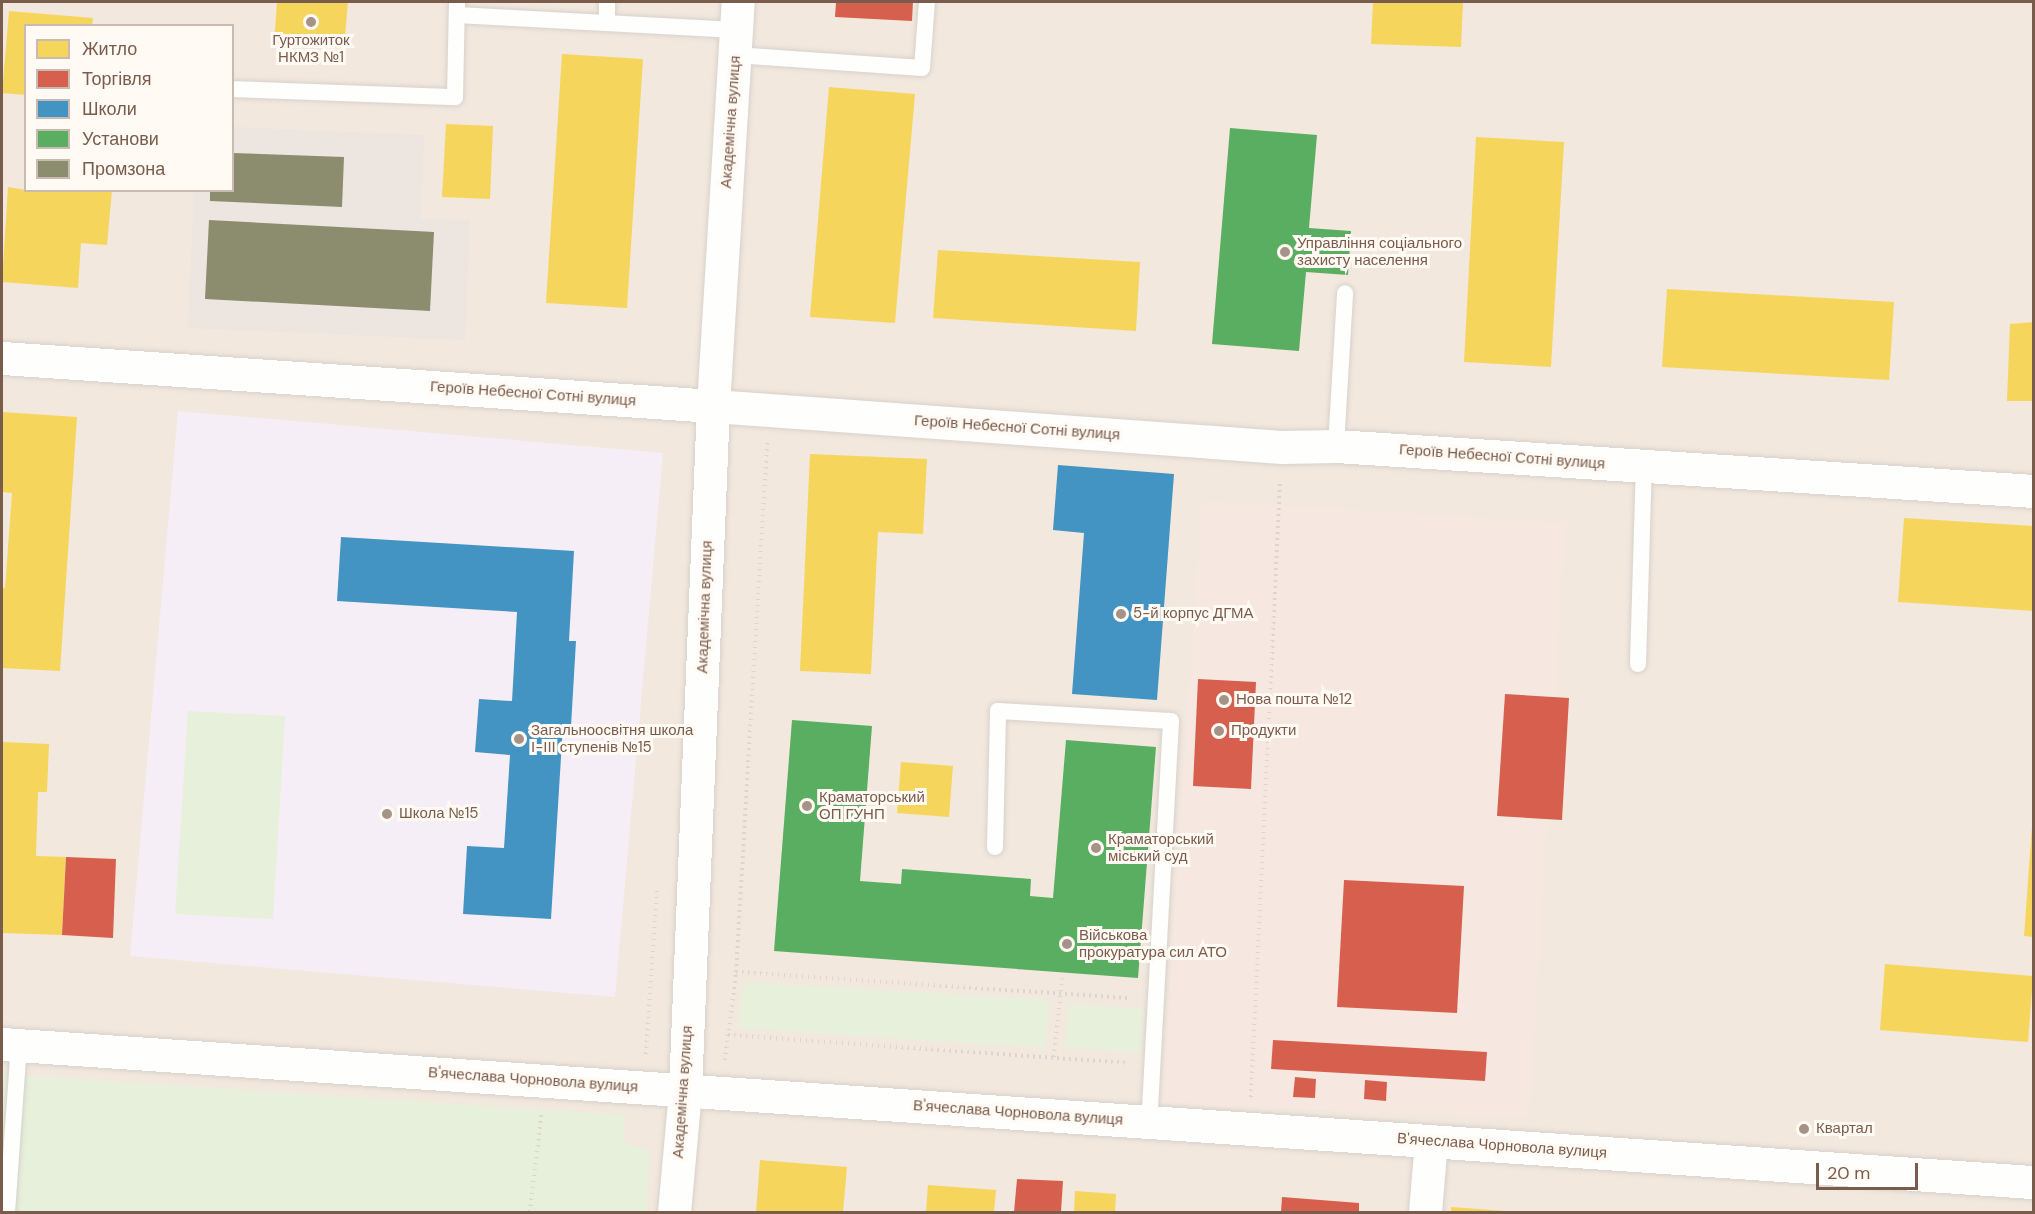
<!DOCTYPE html>
<meta charset="utf-8">
<style>
body{margin:0}
#map{position:relative;width:2035px;height:1214px;overflow:hidden;background:#f9f5f0;font-family:"DM Sans",sans-serif}
div>[style]{position:absolute}
.residential>*{inset:0;background:#f2e8de}
.commercial>*{inset:0;background:#f6e8e1}
.industrial>*{inset:0;background:#ede5e0}
.education>*{inset:0;background:#f6eef6}
.green>*{inset:0;background:#e7f0db}
.homes>*{inset:0;background:#f6d55c}
.shops>*{inset:0;background:#d6604d}
.schools>*{inset:0;background:#4393c3}
.public>*{inset:0;background:#5aae61}
.industry>*{inset:0;background:#8c8c6e}
.path>*{height:4px;margin-top:-2px;transform-origin:0;background:repeating-linear-gradient(90deg,#dcd5d0 0 1.5px,transparent 0 6px)}
.roads{filter:drop-shadow(0 0 2px #d7d1cb) drop-shadow(0 0 2px #d7d1cb)}
.lane>*{height:16px;margin:-8px;padding:0 8px;transform-origin:8px;border-radius:8px;background:#fefefd}
.street>*{height:33px;margin:-16.5px;padding:0 16.5px;transform-origin:16.5px;border-radius:16.5px;background:#fefefd}
.secondary>*{height:33px;margin:-16.5px;padding:0 16.5px;transform-origin:16.5px;border-radius:16.5px;background:#fefefd}
.dots>*{width:16px;height:16px;translate:-50% -50%;box-sizing:border-box;border:3px solid #fffaf3;border-radius:50%}
span{translate:-50% -50%;white-space:nowrap;text-align:center;line-height:1.15;-webkit-text-stroke:6px #fffaf3;paint-order:stroke}
.poi-label{font-size:15px;color:#7a5c4d}
.left{translate:0 -50%;text-align:left}
.street-label{font-size:15px;color:#7a5c4d}
.frame{position:absolute;inset:0;border:3px solid #7a5c4d;pointer-events:none}
.legend{position:absolute;left:24px;top:24px;width:210px;height:168px;box-sizing:border-box;background:#fffaf3;border:2px solid #cabbb1;margin:0;padding:8px 10px;list-style:none;font-size:18px;color:#7a5c4d}
.legend li{display:flex;align-items:center;gap:12px;height:30px}
.legend b{width:30px;border:2px solid #cabbb1}
.scale{position:absolute;left:1816px;top:1163px;width:102px;height:27px;box-sizing:border-box;border:3px solid #7a5c4d;border-top:0;padding-left:8px;font-size:18px;line-height:21px;white-space:nowrap;color:#7a5c4d;-webkit-text-stroke:4px #fffaf3;paint-order:stroke}
</style>
<div id="map">
<div class="residential">
<div style="clip-path:polygon(evenodd,2px 2px,2033px 2px,2033px 1212px,2px 1212px,2px 2px,26px 26px,232px 26px,232px 190px,26px 190px,26px 26px)"></div>
</div>
<div class="commercial">
<div style="clip-path:polygon(1202px 501px,1565px 523px,1529px 1117px,1162px 1104px)"></div>
</div>
<div class="industrial">
<div style="clip-path:polygon(233px 127px,424px 135px,421px 218px,470px 220px,465px 340px,188px 328px,194px 191px,232px 190px)"></div>
</div>
<div class="education">
<div style="clip-path:polygon(178px 411px,663px 453px,615px 997px,130px 956px)"></div>
</div>
<div class="green">
<div style="clip-path:polygon(188px 711px,285px 716px,273px 919px,175px 914px)"></div>
<div style="clip-path:polygon(743px 982px,1050px 1000px,1045px 1048px,738px 1028px)"></div>
<div style="clip-path:polygon(1069px 1004px,1143px 1009px,1141px 1053px,1065px 1047px)"></div>
<div style="clip-path:polygon(2px 1074px,625px 1115px,623px 1143px,650px 1151px,646px 1212px,2px 1212px)"></div>
</div>
<div class="homes">
<div style="clip-path:polygon(277px 2px,348px 2px,344px 48px,274px 43px)"></div>
<div style="clip-path:polygon(1373px 2px,1463px 2px,1461px 47px,1371px 44px)"></div>
<div style="clip-path:polygon(9px 11px,93px 18px,92px 26px,26px 26px,26px 95px,2px 93px)"></div>
<div style="clip-path:polygon(562px 54px,643px 59px,627px 308px,546px 303px)"></div>
<div style="clip-path:polygon(829px 87px,915px 94px,895px 323px,810px 317px)"></div>
<div style="clip-path:polygon(446px 124px,493px 126px,490px 199px,442px 197px)"></div>
<div style="clip-path:polygon(1476px 137px,1564px 142px,1551px 367px,1464px 362px)"></div>
<div style="clip-path:polygon(8px 187px,26px 190px,112px 190px,107px 245px,81px 243px,78px 288px,2px 282px)"></div>
<div style="clip-path:polygon(938px 250px,1140px 262px,1136px 331px,933px 318px)"></div>
<div style="clip-path:polygon(1667px 289px,1894px 302px,1889px 380px,1662px 367px)"></div>
<div style="clip-path:polygon(2034px 322px,2034px 401px,2007px 401px,2010px 324px)"></div>
<div style="clip-path:polygon(2px 412px,77px 417px,60px 671px,2px 668px,2px 588px,5px 588px,12px 493px,2px 492px)"></div>
<div style="clip-path:polygon(810px 454px,927px 459px,923px 534px,878px 532px,871px 674px,800px 671px)"></div>
<div style="clip-path:polygon(1904px 518px,2034px 526px,2034px 611px,1898px 602px)"></div>
<div style="clip-path:polygon(2px 742px,49px 744px,47px 792px,38px 792px,36px 856px,66px 857px,62px 935px,2px 933px)"></div>
<div style="clip-path:polygon(901px 762px,953px 766px,949px 817px,897px 813px)"></div>
<div style="clip-path:polygon(2032px 827px,2034px 827px,2034px 937px,2024px 936px)"></div>
<div style="clip-path:polygon(1885px 964px,2033px 976px,2028px 1042px,1880px 1030px)"></div>
<div style="clip-path:polygon(760px 1160px,847px 1167px,843px 1212px,756px 1212px)"></div>
<div style="clip-path:polygon(928px 1185px,996px 1190px,994px 1212px,926px 1212px)"></div>
<div style="clip-path:polygon(1075px 1191px,1116px 1194px,1115px 1212px,1074px 1212px)"></div>
<div style="clip-path:polygon(1451px 1207px,1505px 1211px,1504px 1212px,1451px 1212px)"></div>
</div>
<div class="shops">
<div style="clip-path:polygon(836px 2px,913px 2px,912px 21px,835px 17px)"></div>
<div style="clip-path:polygon(1198px 679px,1256px 682px,1251px 789px,1193px 786px)"></div>
<div style="clip-path:polygon(1505px 694px,1569px 698px,1562px 820px,1497px 816px)"></div>
<div style="clip-path:polygon(66px 857px,116px 859px,113px 938px,62px 935px)"></div>
<div style="clip-path:polygon(1344px 880px,1464px 886px,1457px 1013px,1337px 1007px)"></div>
<div style="clip-path:polygon(1273px 1040px,1487px 1052px,1485px 1081px,1271px 1069px)"></div>
<div style="clip-path:polygon(1295px 1077px,1316px 1079px,1315px 1098px,1293px 1097px)"></div>
<div style="clip-path:polygon(1365px 1080px,1387px 1082px,1386px 1101px,1364px 1099px)"></div>
<div style="clip-path:polygon(1017px 1179px,1063px 1181px,1061px 1212px,1014px 1212px)"></div>
<div style="clip-path:polygon(1282px 1197px,1359px 1203px,1359px 1212px,1281px 1212px)"></div>
</div>
<div class="schools">
<div style="clip-path:polygon(1058px 465px,1174px 474px,1157px 700px,1072px 694px,1084px 533px,1053px 530px)"></div>
<div style="clip-path:polygon(341px 537px,574px 551px,569px 641px,576px 641px,571px 726px,563px 725px,551px 919px,463px 914px,467px 846px,504px 848px,510px 755px,475px 752px,479px 699px,512px 701px,517px 612px,337px 601px)"></div>
</div>
<div class="public">
<div style="clip-path:polygon(1230px 128px,1317px 135px,1309px 228px,1351px 231px,1348px 275px,1306px 272px,1299px 351px,1212px 344px)"></div>
<div style="clip-path:polygon(792px 720px,872px 726px,860px 881px,901px 884px,902px 869px,1031px 879px,1030px 896px,1053px 898px,1066px 740px,1156px 747px,1138px 978px,774px 951px)"></div>
</div>
<div class="industry">
<div style="clip-path:polygon(232px 153px,344px 157px,342px 207px,210px 201px,210px 190px,232px 190px)"></div>
<div style="clip-path:polygon(209px 220px,434px 232px,430px 311px,205px 299px)"></div>
</div>
<div class="path">
<div style="left:767px;top:443px;width:530px;rotate:93.35deg"></div>
<div style="left:736px;top:972px;width:396px;rotate:3.8deg"></div>
<div style="left:728px;top:1035px;width:401px;rotate:4deg"></div>
<div style="left:646px;top:1054px;width:166px;rotate:-86.2deg"></div>
<div style="left:1054px;top:1057px;width:79px;rotate:-84.2deg"></div>
<div style="left:725px;top:1060px;width:89px;rotate:-82.9deg"></div>
<div style="left:1251px;top:1097px;width:617px;rotate:-87.3deg"></div>
<div style="left:530px;top:1212px;width:98px;rotate:-83.5deg"></div>
</div>
<div class="roads">
<div class="lane">
<div style="left:607px;top:2px;width:21px;rotate:90deg"></div>
<div style="left:457px;top:15px;width:279px;rotate:3.1deg"></div>
<div style="left:735px;top:55px;width:187px;rotate:4deg"></div>
<div style="left:922px;top:68px;width:66px;rotate:-85.7deg"></div>
<div style="left:232px;top:89px;width:223px;rotate:2.1deg"></div>
<div style="left:455px;top:97px;width:95px;rotate:-88.8deg"></div>
<div style="left:1336px;top:446px;width:153px;rotate:-86.6deg"></div>
<div style="left:1638px;top:664px;width:198px;rotate:-88.3deg"></div>
<div style="left:995px;top:847px;width:136px;rotate:-88.7deg"></div>
<div style="left:998px;top:711px;width:173px;rotate:3.3deg"></div>
<div style="left:1171px;top:721px;width:402px;rotate:93.1deg"></div>
<div style="left:7px;top:1212px;width:166px;rotate:-85.9deg"></div>
</div>
<div class="street">
<div style="left:2px;top:358px;width:713px;rotate:3.86deg"></div>
<div style="left:1425px;top:1212px;width:71px;rotate:-85.2deg"></div>
</div>
<div class="secondary">
<div style="left:713px;top:406px;width:570px;rotate:4.12deg"></div>
<div style="left:1282px;top:447px;width:54px;rotate:-1.1deg"></div>
<div style="left:1336px;top:446px;width:699px;rotate:3.69deg"></div>
<div style="left:2px;top:1044px;width:2037px;rotate:3.89deg"></div>
<div style="left:674px;top:1212px;width:122px;rotate:-84.8deg"></div>
<div style="left:685px;top:1090px;width:685px;rotate:-87.66deg"></div>
<div style="left:713px;top:406px;width:405px;rotate:-86.5deg"></div>
</div>
</div>
<div class="dots">
<div style="left:311px;top:22px;background:#a69286"></div>
<div style="left:1285px;top:252px;background:#a69286"></div>
<div style="left:1121px;top:614px;background:#a69286"></div>
<div style="left:1224px;top:700px;background:#a69286"></div>
<div style="left:1219px;top:731px;background:#a69286"></div>
<div style="left:519px;top:739px;background:#a69286"></div>
<div style="left:807px;top:806px;background:#a69286"></div>
<div style="left:387px;top:814px;background:#a69286"></div>
<div style="left:1096px;top:848px;background:#a69286"></div>
<div style="left:1067px;top:944px;background:#a69286"></div>
<div style="left:1804px;top:1129px;background:#a69286"></div>
</div>
<div class="poi-label">
<span style="left:311px;top:49px">Гуртожиток<br>НКМЗ №1</span>
<span class="left" style="left:1297px;top:252px">Управління соціального<br>захисту населення</span>
<span class="left" style="left:1133px;top:614px">5-й корпус ДГМА</span>
<span class="left" style="left:1236px;top:700px">Нова пошта №12</span>
<span class="left" style="left:531px;top:739px">Загальноосвітня школа<br>І-ІІІ ступенів №15</span>
<span class="left" style="left:1231px;top:731px">Продукти</span>
<span class="left" style="left:819px;top:806px">Краматорський<br>ОП ГУНП</span>
<span class="left" style="left:399px;top:814px">Школа №15</span>
<span class="left" style="left:1108px;top:848px">Краматорський<br>міський суд</span>
<span class="left" style="left:1079px;top:944px">Військова<br>прокуратура сил АТО</span>
<span class="left" style="left:1816px;top:1129px">Квартал</span>
</div>
<div class="street-label">
<span style="left:731px;top:122px;rotate:-86deg">Академічна вулиця</span>
<span style="left:533px;top:394px;rotate:4deg">Героїв Небесної Сотні вулиця</span>
<span style="left:1017px;top:428px;rotate:4deg">Героїв Небесної Сотні вулиця</span>
<span style="left:1502px;top:457px;rotate:4deg">Героїв Небесної Сотні вулиця</span>
<span style="left:705px;top:607px;rotate:-88deg">Академічна вулиця</span>
<span style="left:533px;top:1080px;rotate:4deg">В'ячеслава Чорновола вулиця</span>
<span style="left:683px;top:1092px;rotate:-86deg">Академічна вулиця</span>
<span style="left:1018px;top:1113px;rotate:4deg">В'ячеслава Чорновола вулиця</span>
<span style="left:1502px;top:1146px;rotate:4deg">В'ячеслава Чорновола вулиця</span>
</div>
<div class="frame"></div>
<ul class="legend">
<li><b style="height:16px;background:#f6d55c"></b>Житло</li>
<li><b style="height:16px;background:#d6604d"></b>Торгівля</li>
<li><b style="height:16px;background:#4393c3"></b>Школи</li>
<li><b style="height:16px;background:#5aae61"></b>Установи</li>
<li><b style="height:16px;background:#8c8c6e"></b>Промзона</li>
</ul>
<div class="scale">20 m</div>
</div>
